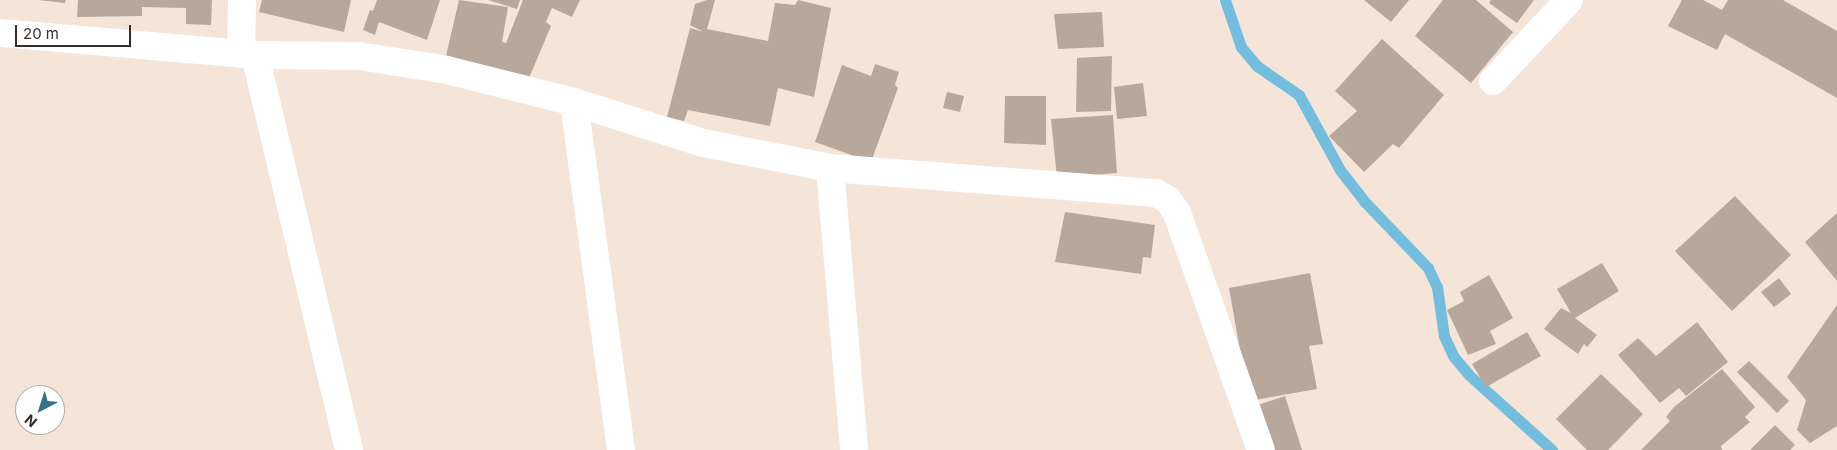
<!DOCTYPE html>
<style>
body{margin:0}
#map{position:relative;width:1837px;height:450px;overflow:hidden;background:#f5e4d8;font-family:Inter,sans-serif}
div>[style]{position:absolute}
.stream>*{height:11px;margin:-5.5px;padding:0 5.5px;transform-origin:5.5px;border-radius:5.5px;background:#73bede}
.building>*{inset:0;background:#b8a89c}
.minor>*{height:28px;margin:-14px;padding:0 14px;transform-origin:14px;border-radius:14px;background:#fff}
span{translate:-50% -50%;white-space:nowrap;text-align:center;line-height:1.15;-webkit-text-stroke:5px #fff;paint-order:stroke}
.north{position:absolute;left:15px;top:385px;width:50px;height:50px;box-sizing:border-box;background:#fff;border:1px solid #aeaba9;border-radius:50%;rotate:220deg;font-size:14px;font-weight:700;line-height:20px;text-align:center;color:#342e29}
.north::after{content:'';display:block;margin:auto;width:18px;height:22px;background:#367189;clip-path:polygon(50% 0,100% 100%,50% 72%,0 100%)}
.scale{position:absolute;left:15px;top:25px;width:116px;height:22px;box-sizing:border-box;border:2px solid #342e29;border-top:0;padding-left:6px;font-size:15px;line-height:18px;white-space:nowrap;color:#342e29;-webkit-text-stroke:4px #fff;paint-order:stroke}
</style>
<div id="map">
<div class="stream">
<div style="left:1225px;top:0;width:50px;rotate:71.2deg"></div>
<div style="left:1241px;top:47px;width:25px;rotate:50deg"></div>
<div style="left:1257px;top:66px;width:51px;rotate:34.6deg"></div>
<div style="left:1299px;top:95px;width:85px;rotate:61.3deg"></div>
<div style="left:1340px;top:170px;width:41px;rotate:52deg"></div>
<div style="left:1365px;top:202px;width:91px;rotate:46.3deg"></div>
<div style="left:1428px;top:268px;width:21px;rotate:65deg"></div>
<div style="left:1437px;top:287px;width:49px;rotate:81.9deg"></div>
<div style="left:1444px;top:336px;width:23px;rotate:65deg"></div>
<div style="left:1454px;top:357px;width:23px;rotate:50deg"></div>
<div style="left:1469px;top:375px;width:112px;rotate:42.1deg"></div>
</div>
<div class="building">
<div style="clip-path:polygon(38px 0,66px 0,65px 3px)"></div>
<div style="clip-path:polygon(78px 0,212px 0,211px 25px,186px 24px,186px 8px,142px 7px,142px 16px,77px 17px)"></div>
<div style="clip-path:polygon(262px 0,351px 0,344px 32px,259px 12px)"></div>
<div style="clip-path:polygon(377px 0,440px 0,427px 40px,379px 22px,375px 35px,363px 30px,370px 10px,373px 11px)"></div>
<div style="clip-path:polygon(459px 0,508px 7px,502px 42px,506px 43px,523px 0,580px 0,572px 17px,552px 8px,546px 22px,551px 26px,529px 78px,446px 56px)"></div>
<div style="clip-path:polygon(488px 0,520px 0,517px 9px)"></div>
<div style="clip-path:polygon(707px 0,715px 0,707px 29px,768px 41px,775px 3px,795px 5px,798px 0,831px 8px,814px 97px,778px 88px,770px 126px,688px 110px,684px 121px,667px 117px,690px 28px,704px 32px,690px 25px,695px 4px)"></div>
<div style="clip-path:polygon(1364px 0,1409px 0,1391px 22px)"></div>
<div style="clip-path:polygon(1443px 0,1476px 0,1513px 32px,1471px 83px,1415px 36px)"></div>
<div style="clip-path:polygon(1491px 0,1534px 0,1517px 23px,1489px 3px)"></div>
<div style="clip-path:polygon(1682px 0,1703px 0,1722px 10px,1728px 0,1783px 0,1837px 31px,1837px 98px,1725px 34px,1717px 50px,1668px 26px)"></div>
<div style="clip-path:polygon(1102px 12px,1104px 47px,1058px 49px,1054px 14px)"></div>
<div style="clip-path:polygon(1382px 39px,1444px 95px,1399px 148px,1393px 144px,1364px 172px,1329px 136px,1357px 111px,1335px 91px)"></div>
<div style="clip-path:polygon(1112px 56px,1111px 111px,1076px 112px,1077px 58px)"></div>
<div style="clip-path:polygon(875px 64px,899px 72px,895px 85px,898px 88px,871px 162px,815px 142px,842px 65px,871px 76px)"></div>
<div style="clip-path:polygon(1143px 83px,1147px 116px,1117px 119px,1114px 87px)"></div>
<div style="clip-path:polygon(947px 92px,964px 96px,960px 112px,943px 108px)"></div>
<div style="clip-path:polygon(1005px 96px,1046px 96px,1046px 145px,1004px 143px)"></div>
<div style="clip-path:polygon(1113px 115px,1117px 173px,1057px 178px,1051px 119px)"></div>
<div style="clip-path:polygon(1735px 196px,1791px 255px,1732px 311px,1675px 251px)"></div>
<div style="clip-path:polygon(1065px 212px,1155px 225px,1151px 258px,1143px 257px,1141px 274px,1055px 262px)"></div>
<div style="clip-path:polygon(1837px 213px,1837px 281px,1805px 242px)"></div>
<div style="clip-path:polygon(1602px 263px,1619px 291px,1575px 318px,1597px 335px,1587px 347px,1584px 344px,1578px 354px,1544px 329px,1561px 308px,1571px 313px,1557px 289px)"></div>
<div style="clip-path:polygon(1310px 273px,1323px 344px,1309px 346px,1317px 389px,1249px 401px,1229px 288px)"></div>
<div style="clip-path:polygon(1489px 275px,1513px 318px,1490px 331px,1496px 344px,1468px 355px,1447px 310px,1464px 301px,1460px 292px)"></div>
<div style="clip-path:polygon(1779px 278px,1791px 294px,1774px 307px,1761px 292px)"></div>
<div style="clip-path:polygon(1837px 305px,1837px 426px,1810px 443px,1797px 430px,1806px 400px,1787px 377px)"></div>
<div style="clip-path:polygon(1697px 322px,1728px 362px,1686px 396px,1679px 388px,1660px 403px,1618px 355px,1638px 338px,1656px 356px)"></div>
<div style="clip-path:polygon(1527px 332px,1541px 356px,1486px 387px,1472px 364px)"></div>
<div style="clip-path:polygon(1749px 361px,1789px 401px,1777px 413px,1737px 372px)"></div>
<div style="clip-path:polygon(1722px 369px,1755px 407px,1745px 417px,1750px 422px,1721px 446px,1722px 450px,1641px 450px,1670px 421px,1666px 417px,1674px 407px)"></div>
<div style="clip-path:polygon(1601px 374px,1643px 414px,1608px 450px,1587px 450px,1556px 419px)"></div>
<div style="clip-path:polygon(1285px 396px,1302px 450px,1272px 450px,1258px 405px)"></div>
<div style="clip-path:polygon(1775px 425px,1795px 445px,1790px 450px,1750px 450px)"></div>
</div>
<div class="minor">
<div style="left:0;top:33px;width:256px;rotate:4.9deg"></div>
<div style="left:255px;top:55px;width:104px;rotate:0.6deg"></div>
<div style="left:359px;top:56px;width:89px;rotate:9deg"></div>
<div style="left:447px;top:70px;width:131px;rotate:14.1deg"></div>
<div style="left:574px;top:102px;width:135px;rotate:17.6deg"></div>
<div style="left:703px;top:143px;width:129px;rotate:11.1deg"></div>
<div style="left:830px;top:168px;width:327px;rotate:4.4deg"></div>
<div style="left:1156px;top:193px;width:14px;rotate:30deg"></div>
<div style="left:1168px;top:200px;width:16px;rotate:55deg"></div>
<div style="left:1177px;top:213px;width:251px;rotate:70.5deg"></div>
<div style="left:241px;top:54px;width:54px;rotate:-88.9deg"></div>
<div style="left:255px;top:55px;width:406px;rotate:76.6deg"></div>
<div style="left:1493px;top:81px;width:111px;rotate:-46.8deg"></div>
<div style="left:574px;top:102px;width:351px;rotate:82.3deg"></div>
<div style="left:830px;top:168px;width:283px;rotate:85.1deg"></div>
</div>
<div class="north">N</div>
<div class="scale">20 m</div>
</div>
